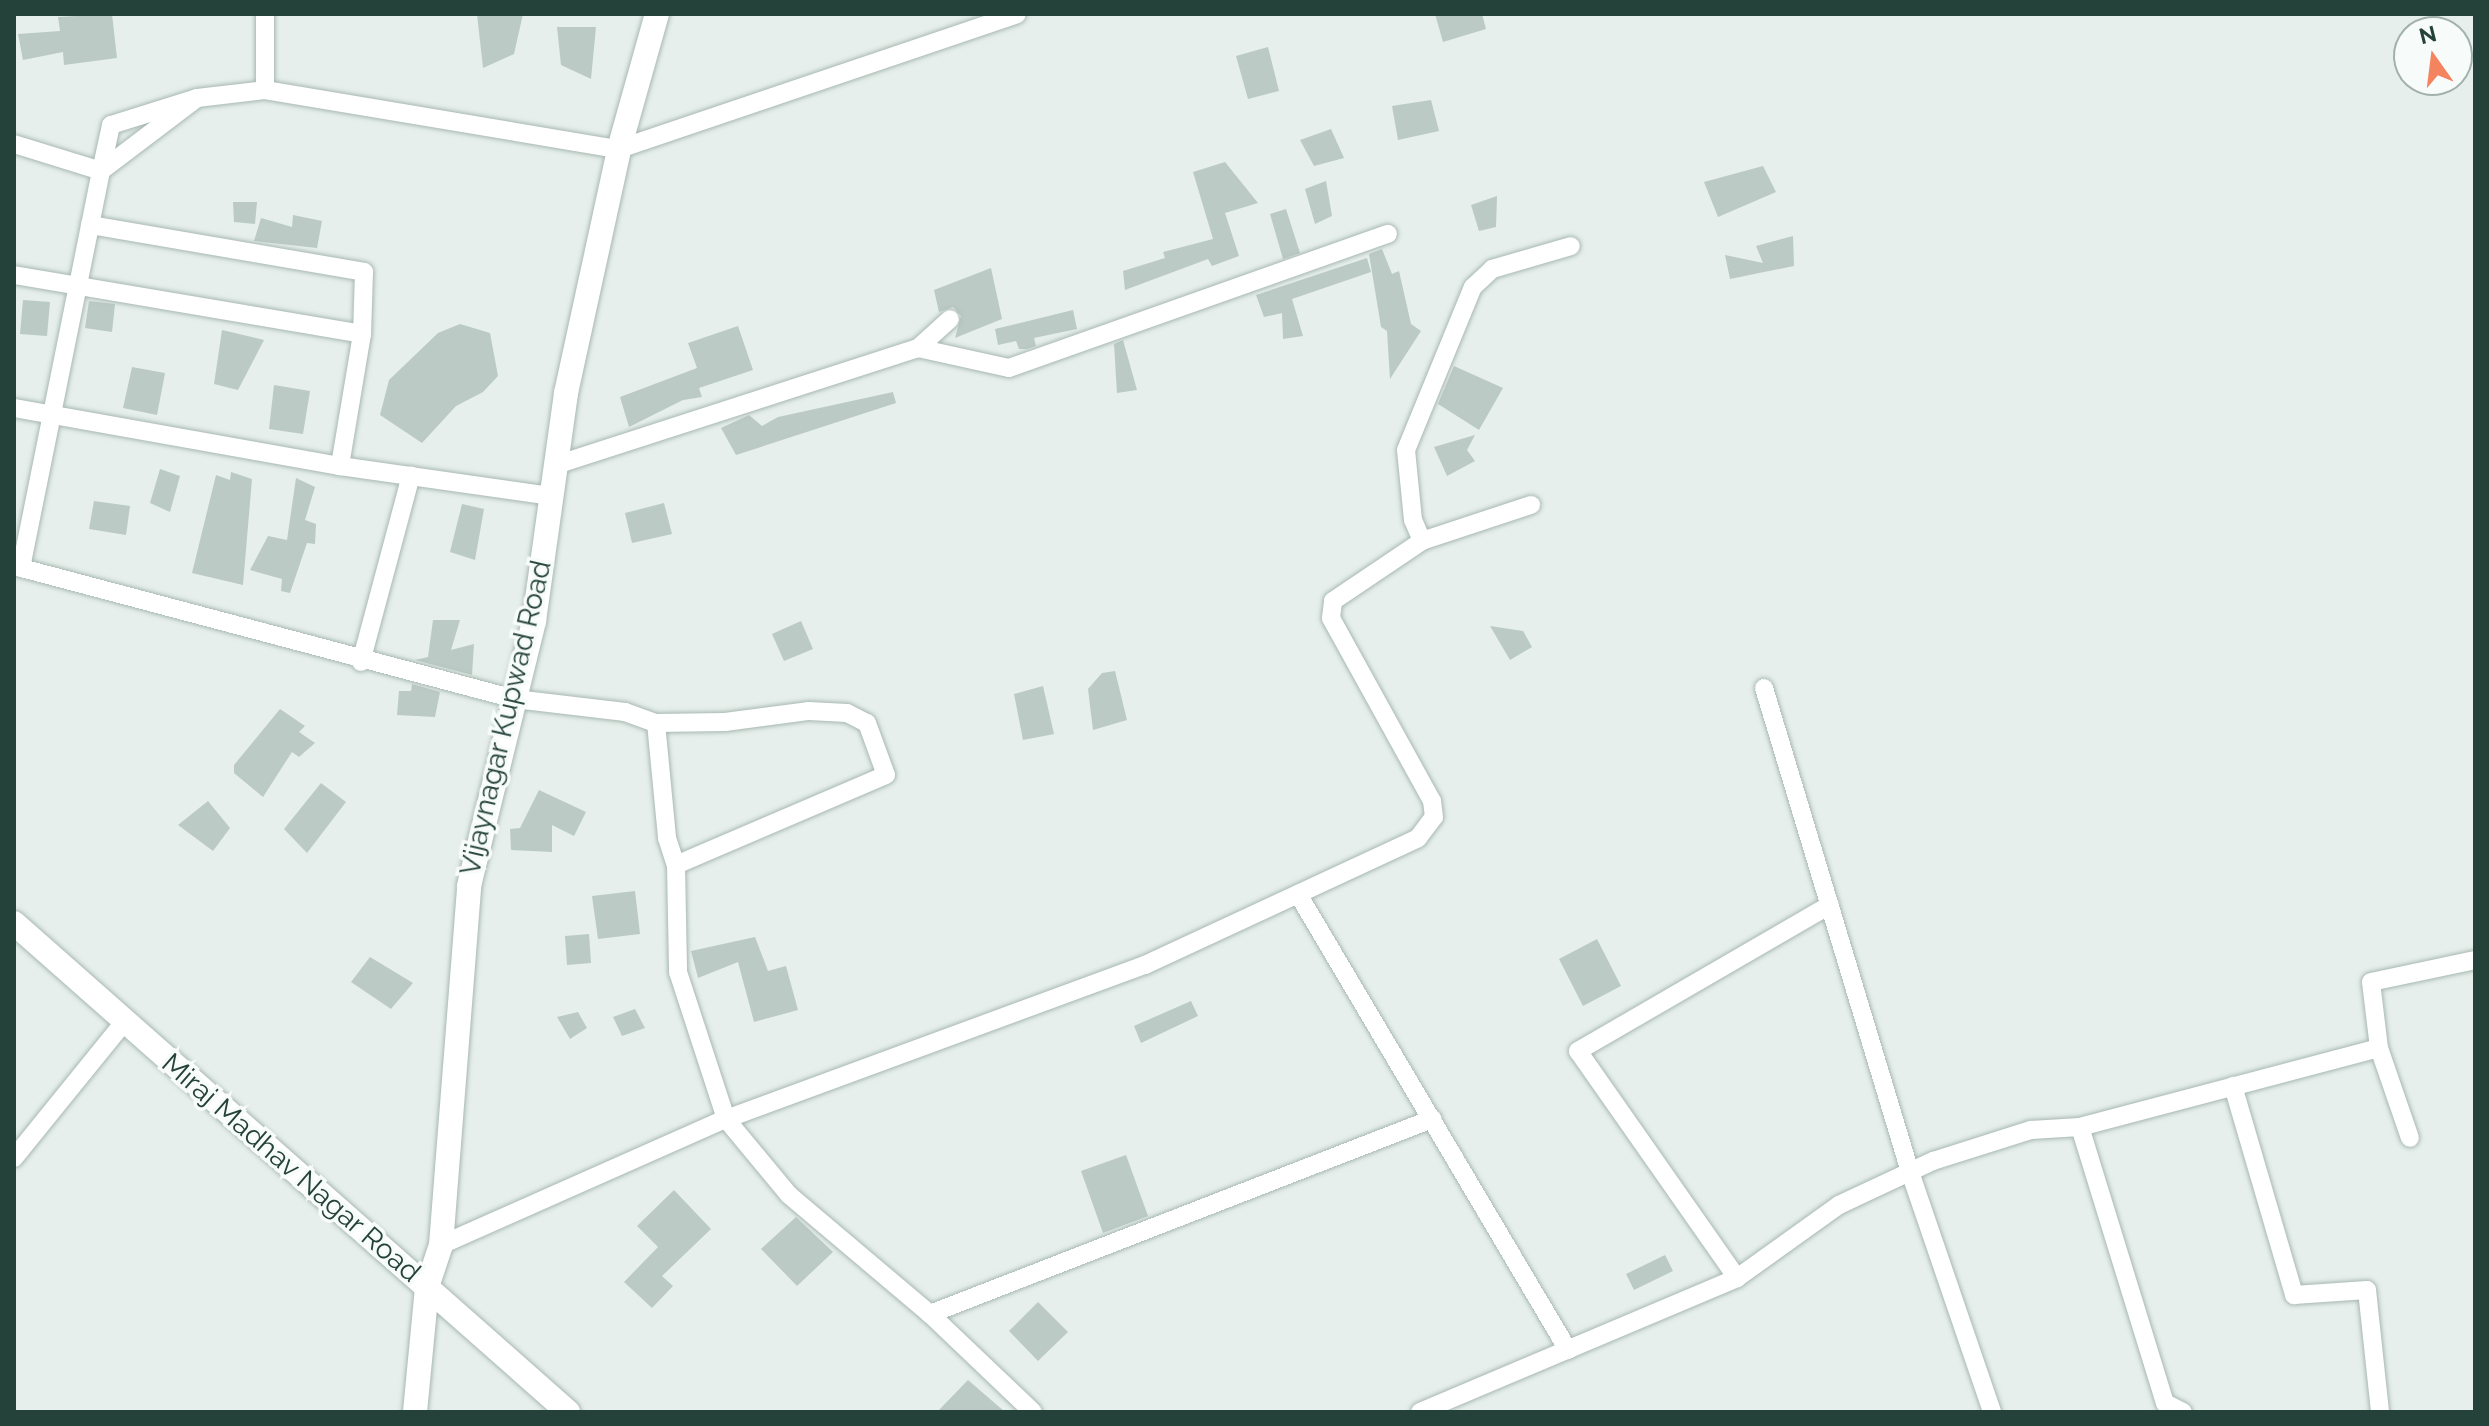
<!DOCTYPE html>
<style>
body{margin:0}
#map{position:relative;width:2489px;height:1426px;overflow:hidden;background:#e6efeb;font-family:Raleway,sans-serif}
div>[style]{position:absolute}
.building>*{inset:0;background:#bbcac4}
.roads{filter:drop-shadow(0 0 2px #a8b8b2) drop-shadow(0 0 2px #a8b8b2)}
.street>*{height:18px;margin:-9px;padding:0 9px;transform-origin:9px;border-radius:9px;background:#fff}
.secondary>*{height:24px;margin:-12px;padding:0 12px;transform-origin:12px;border-radius:12px;background:#fff}
span{translate:-50% -50%;white-space:nowrap;text-align:center;line-height:1.15;-webkit-text-stroke:7px #f7fbf9;paint-order:stroke}
.street-label{font-size:28px;color:#24423a}
.frame{position:absolute;inset:0;border:16px solid #24423a;pointer-events:none}
.north{position:absolute;left:2393px;top:16px;width:80px;height:80px;box-sizing:border-box;background:#f7fbf9;border:2px solid #a3b1ad;border-radius:50%;rotate:346deg;font-size:22px;font-weight:700;line-height:32px;text-align:center;color:#24423a}
.north::after{content:'';display:block;margin:auto;width:28px;height:36px;background:#f4845f;clip-path:polygon(50% 0,100% 100%,50% 72%,0 100%)}
</style>
<div id="map">
<div class="building">
<div style="clip-path:polygon(112px 14px,117px 58px,64px 65px,63px 52px,23px 60px,18px 34px,60px 31px,58px 17px)"></div>
<div style="clip-path:polygon(477px 14px,523px 14px,514px 54px,483px 68px)"></div>
<div style="clip-path:polygon(1435px 14px,1482px 14px,1486px 29px,1443px 42px)"></div>
<div style="clip-path:polygon(557px 27px,596px 27px,591px 79px,561px 65px)"></div>
<div style="clip-path:polygon(1268px 47px,1279px 91px,1248px 99px,1236px 56px)"></div>
<div style="clip-path:polygon(1431px 100px,1439px 131px,1398px 140px,1392px 106px)"></div>
<div style="clip-path:polygon(1331px 129px,1344px 158px,1314px 166px,1300px 140px)"></div>
<div style="clip-path:polygon(1225px 162px,1258px 203px,1225px 213px,1239px 256px,1212px 266px,1208px 259px,1125px 290px,1123px 271px,1165px 258px,1163px 252px,1213px 239px,1193px 172px)"></div>
<div style="clip-path:polygon(1763px 166px,1776px 192px,1718px 217px,1704px 182px)"></div>
<div style="clip-path:polygon(1326px 181px,1332px 216px,1315px 224px,1305px 189px)"></div>
<div style="clip-path:polygon(1497px 196px,1496px 227px,1479px 231px,1471px 205px)"></div>
<div style="clip-path:polygon(233px 202px,257px 202px,255px 224px,234px 222px)"></div>
<div style="clip-path:polygon(1286px 209px,1300px 253px,1283px 259px,1270px 214px)"></div>
<div style="clip-path:polygon(293px 215px,322px 221px,317px 248px,254px 241px,261px 218px,292px 227px)"></div>
<div style="clip-path:polygon(1793px 236px,1794px 266px,1730px 279px,1725px 255px,1763px 263px,1756px 246px)"></div>
<div style="clip-path:polygon(1382px 249px,1392px 274px,1399px 271px,1411px 324px,1421px 331px,1390px 379px,1387px 331px,1381px 327px,1369px 254px)"></div>
<div style="clip-path:polygon(1367px 258px,1371px 272px,1292px 299px,1303px 336px,1283px 339px,1282px 313px,1264px 317px,1256px 295px)"></div>
<div style="clip-path:polygon(991px 268px,1002px 319px,955px 338px,961px 316px,953px 307px,939px 312px,934px 290px)"></div>
<div style="clip-path:polygon(23px 300px,50px 302px,47px 336px,20px 334px)"></div>
<div style="clip-path:polygon(89px 301px,115px 304px,112px 332px,85px 328px)"></div>
<div style="clip-path:polygon(1073px 310px,1077px 329px,1034px 338px,1036px 346px,1027px 349px,1019px 349px,1016px 341px,998px 345px,995px 329px)"></div>
<div style="clip-path:polygon(460px 324px,490px 333px,498px 376px,483px 392px,456px 406px,422px 443px,380px 415px,389px 380px,438px 333px)"></div>
<div style="clip-path:polygon(738px 326px,753px 370px,699px 388px,702px 397px,683px 400px,629px 427px,620px 397px,697px 368px,688px 343px)"></div>
<div style="clip-path:polygon(222px 330px,264px 340px,238px 390px,214px 384px)"></div>
<div style="clip-path:polygon(1123px 340px,1137px 390px,1117px 393px,1114px 344px)"></div>
<div style="clip-path:polygon(1454px 366px,1503px 388px,1479px 430px,1438px 404px)"></div>
<div style="clip-path:polygon(132px 367px,165px 373px,157px 415px,123px 408px)"></div>
<div style="clip-path:polygon(274px 385px,310px 391px,303px 434px,269px 429px)"></div>
<div style="clip-path:polygon(893px 392px,896px 403px,736px 455px,721px 428px,749px 415px,762px 426px,778px 417px)"></div>
<div style="clip-path:polygon(1475px 435px,1467px 450px,1475px 461px,1447px 476px,1434px 447px)"></div>
<div style="clip-path:polygon(160px 469px,180px 476px,170px 512px,150px 503px)"></div>
<div style="clip-path:polygon(231px 472px,252px 479px,243px 585px,192px 573px,216px 475px,230px 480px)"></div>
<div style="clip-path:polygon(296px 478px,315px 487px,305px 520px,316px 524px,315px 544px,307px 543px,290px 593px,281px 591px,282px 579px,250px 570px,268px 536px,287px 540px)"></div>
<div style="clip-path:polygon(94px 501px,130px 506px,126px 535px,89px 529px)"></div>
<div style="clip-path:polygon(664px 503px,672px 534px,632px 543px,625px 513px)"></div>
<div style="clip-path:polygon(462px 504px,484px 509px,475px 560px,450px 552px)"></div>
<div style="clip-path:polygon(433px 620px,460px 620px,451px 650px,474px 644px,472px 675px,415px 660px,428px 657px)"></div>
<div style="clip-path:polygon(801px 621px,813px 649px,784px 661px,772px 634px)"></div>
<div style="clip-path:polygon(1490px 626px,1523px 631px,1532px 647px,1510px 660px)"></div>
<div style="clip-path:polygon(1115px 671px,1127px 720px,1093px 730px,1088px 689px,1102px 673px)"></div>
<div style="clip-path:polygon(412px 684px,440px 692px,435px 717px,397px 715px,399px 691px,411px 691px)"></div>
<div style="clip-path:polygon(1043px 686px,1054px 734px,1023px 740px,1014px 694px)"></div>
<div style="clip-path:polygon(280px 709px,305px 726px,299px 732px,315px 743px,299px 757px,292px 752px,263px 797px,234px 773px,234px 765px)"></div>
<div style="clip-path:polygon(321px 783px,346px 802px,307px 853px,284px 829px)"></div>
<div style="clip-path:polygon(539px 790px,586px 812px,574px 836px,552px 825px,552px 852px,511px 850px,510px 829px,520px 828px)"></div>
<div style="clip-path:polygon(208px 801px,230px 828px,213px 851px,178px 825px)"></div>
<div style="clip-path:polygon(635px 891px,640px 934px,598px 939px,592px 896px)"></div>
<div style="clip-path:polygon(589px 934px,591px 963px,567px 965px,565px 936px)"></div>
<div style="clip-path:polygon(755px 937px,768px 971px,786px 966px,798px 1010px,754px 1022px,738px 962px,698px 978px,691px 951px)"></div>
<div style="clip-path:polygon(1597px 939px,1621px 986px,1583px 1006px,1559px 959px)"></div>
<div style="clip-path:polygon(370px 957px,413px 983px,391px 1009px,351px 982px)"></div>
<div style="clip-path:polygon(1191px 1001px,1198px 1016px,1141px 1043px,1134px 1026px)"></div>
<div style="clip-path:polygon(635px 1009px,645px 1028px,622px 1036px,613px 1017px)"></div>
<div style="clip-path:polygon(578px 1012px,587px 1028px,570px 1039px,557px 1017px)"></div>
<div style="clip-path:polygon(1126px 1155px,1148px 1216px,1103px 1233px,1081px 1171px)"></div>
<div style="clip-path:polygon(674px 1190px,711px 1229px,662px 1276px,673px 1286px,652px 1308px,624px 1282px,658px 1247px,637px 1226px)"></div>
<div style="clip-path:polygon(796px 1217px,833px 1252px,797px 1286px,761px 1249px)"></div>
<div style="clip-path:polygon(1665px 1255px,1673px 1271px,1634px 1290px,1626px 1274px)"></div>
<div style="clip-path:polygon(1038px 1302px,1068px 1332px,1038px 1361px,1009px 1331px)"></div>
<div style="clip-path:polygon(968px 1380px,1005px 1412px,937px 1412px)"></div>
</div>
<div class="roads">
<div class="street">
<div style="left:265px;top:14px;width:76px;rotate:90deg"></div>
<div style="left:197px;top:98px;width:121px;rotate:142.8deg"></div>
<div style="left:101px;top:171px;width:47px;rotate:-77.7deg"></div>
<div style="left:111px;top:125px;width:90px;rotate:-17.4deg"></div>
<div style="left:197px;top:98px;width:68px;rotate:-6.7deg"></div>
<div style="left:265px;top:90px;width:359px;rotate:9.5deg"></div>
<div style="left:619px;top:149px;width:420px;rotate:-18.7deg"></div>
<div style="left:14px;top:144px;width:91px;rotate:17.2deg"></div>
<div style="left:101px;top:171px;width:405px;rotate:101.4deg"></div>
<div style="left:90px;top:225px;width:278px;rotate:9.7deg"></div>
<div style="left:364px;top:272px;width:62px;rotate:91.8deg"></div>
<div style="left:14px;top:275px;width:353px;rotate:9.6deg"></div>
<div style="left:362px;top:334px;width:134px;rotate:99.5deg"></div>
<div style="left:918px;top:348px;width:93px;rotate:12.4deg"></div>
<div style="left:1009px;top:368px;width:402px;rotate:-19.5deg"></div>
<div style="left:14px;top:408px;width:331px;rotate:10.1deg"></div>
<div style="left:340px;top:466px;width:214px;rotate:8.1deg"></div>
<div style="left:556px;top:465px;width:380px;rotate:-17.9deg"></div>
<div style="left:918px;top:348px;width:43px;rotate:-42.2deg"></div>
<div style="left:1422px;top:541px;width:23px;rotate:-113deg"></div>
<div style="left:1413px;top:520px;width:70px;rotate:-95.7deg"></div>
<div style="left:1406px;top:450px;width:176px;rotate:-67.7deg"></div>
<div style="left:1473px;top:287px;width:26px;rotate:-43deg"></div>
<div style="left:1492px;top:269px;width:82px;rotate:-16.2deg"></div>
<div style="left:14px;top:566px;width:518px;rotate:14.87deg"></div>
<div style="left:515px;top:699px;width:111px;rotate:6.7deg"></div>
<div style="left:625px;top:712px;width:33px;rotate:20deg"></div>
<div style="left:656px;top:723px;width:69px;rotate:-0.8deg"></div>
<div style="left:725px;top:722px;width:85px;rotate:-7.5deg"></div>
<div style="left:809px;top:711px;width:38px;rotate:3deg"></div>
<div style="left:847px;top:713px;width:22px;rotate:27deg"></div>
<div style="left:867px;top:723px;width:55px;rotate:69.9deg"></div>
<div style="left:886px;top:775px;width:228px;rotate:156.8deg"></div>
<div style="left:361px;top:662px;width:193px;rotate:-75deg"></div>
<div style="left:1764px;top:688px;width:506px;rotate:73.21deg"></div>
<div style="left:1910px;top:1172px;width:254px;rotate:71.1deg"></div>
<div style="left:656px;top:723px;width:116px;rotate:84.5deg"></div>
<div style="left:667px;top:838px;width:28px;rotate:72deg"></div>
<div style="left:676px;top:865px;width:107px;rotate:88.9deg"></div>
<div style="left:678px;top:972px;width:155px;rotate:71.9deg"></div>
<div style="left:726px;top:1119px;width:99px;rotate:50.3deg"></div>
<div style="left:789px;top:1195px;width:185px;rotate:40.2deg"></div>
<div style="left:930px;top:1314px;width:142px;rotate:43.6deg"></div>
<div style="left:1298px;top:894px;width:530px;rotate:59.37deg"></div>
<div style="left:2379px;top:1048px;width:95px;rotate:71deg"></div>
<div style="left:2233px;top:1086px;width:218px;rotate:73.7deg"></div>
<div style="left:2294px;top:1295px;width:73px;rotate:-3.9deg"></div>
<div style="left:2367px;top:1290px;width:123px;rotate:83.9deg"></div>
<div style="left:2080px;top:1127px;width:289px;rotate:72.9deg"></div>
<div style="left:2165px;top:1403px;width:20px;rotate:27deg"></div>
<div style="left:14px;top:1158px;width:176px;rotate:-51deg"></div>
<div style="left:441px;top:1245px;width:312px;rotate:-23.9deg"></div>
<div style="left:726px;top:1119px;width:446px;rotate:-20.2deg"></div>
<div style="left:1145px;top:965px;width:301px;rotate:-24.9deg"></div>
<div style="left:1418px;top:838px;width:26px;rotate:-53deg"></div>
<div style="left:1434px;top:817px;width:16px;rotate:-97deg"></div>
<div style="left:1432px;top:801px;width:209px;rotate:-118.9deg"></div>
<div style="left:1331px;top:618px;width:17px;rotate:-83deg"></div>
<div style="left:1333px;top:601px;width:107px;rotate:-34deg"></div>
<div style="left:1422px;top:541px;width:115px;rotate:-18.3deg"></div>
<div style="left:1737px;top:1278px;width:277px;rotate:-125deg"></div>
<div style="left:1578px;top:1051px;width:291px;rotate:-30.1deg"></div>
<div style="left:930px;top:1314px;width:539px;rotate:-21.23deg"></div>
<div style="left:1420px;top:1412px;width:344px;rotate:-22.9deg"></div>
<div style="left:1737px;top:1278px;width:125px;rotate:-35.6deg"></div>
<div style="left:1839px;top:1205px;width:104px;rotate:-25.1deg"></div>
<div style="left:1933px;top:1161px;width:103px;rotate:-17.6deg"></div>
<div style="left:2031px;top:1130px;width:49px;rotate:-3.5deg"></div>
<div style="left:2080px;top:1127px;width:309px;rotate:-14.8deg"></div>
<div style="left:2379px;top:1048px;width:66px;rotate:-96.9deg"></div>
<div style="left:2371px;top:982px;width:106px;rotate:-11.9deg"></div>
</div>
<div class="secondary">
<div style="left:14px;top:923px;width:739px;rotate:41.43deg"></div>
<div style="left:415px;top:1412px;width:126px;rotate:-84.5deg"></div>
<div style="left:427px;top:1287px;width:44px;rotate:-71.6deg"></div>
<div style="left:441px;top:1245px;width:360px;rotate:-85.5deg"></div>
<div style="left:469px;top:886px;width:273px;rotate:-76.2deg"></div>
<div style="left:534px;top:621px;width:230px;rotate:-82deg"></div>
<div style="left:566px;top:393px;width:250px;rotate:-77.7deg"></div>
<div style="left:619px;top:149px;width:140px;rotate:-74.3deg"></div>
</div>
</div>
<div class="street-label">
<span style="left:506px;top:718px;rotate:-77deg">Vijaynagar Kupwad Road</span>
<span style="left:291px;top:1168px;rotate:41deg">Miraj Madhav Nagar Road</span>
</div>
<div class="frame"></div>
<div class="north">N</div>
</div>
